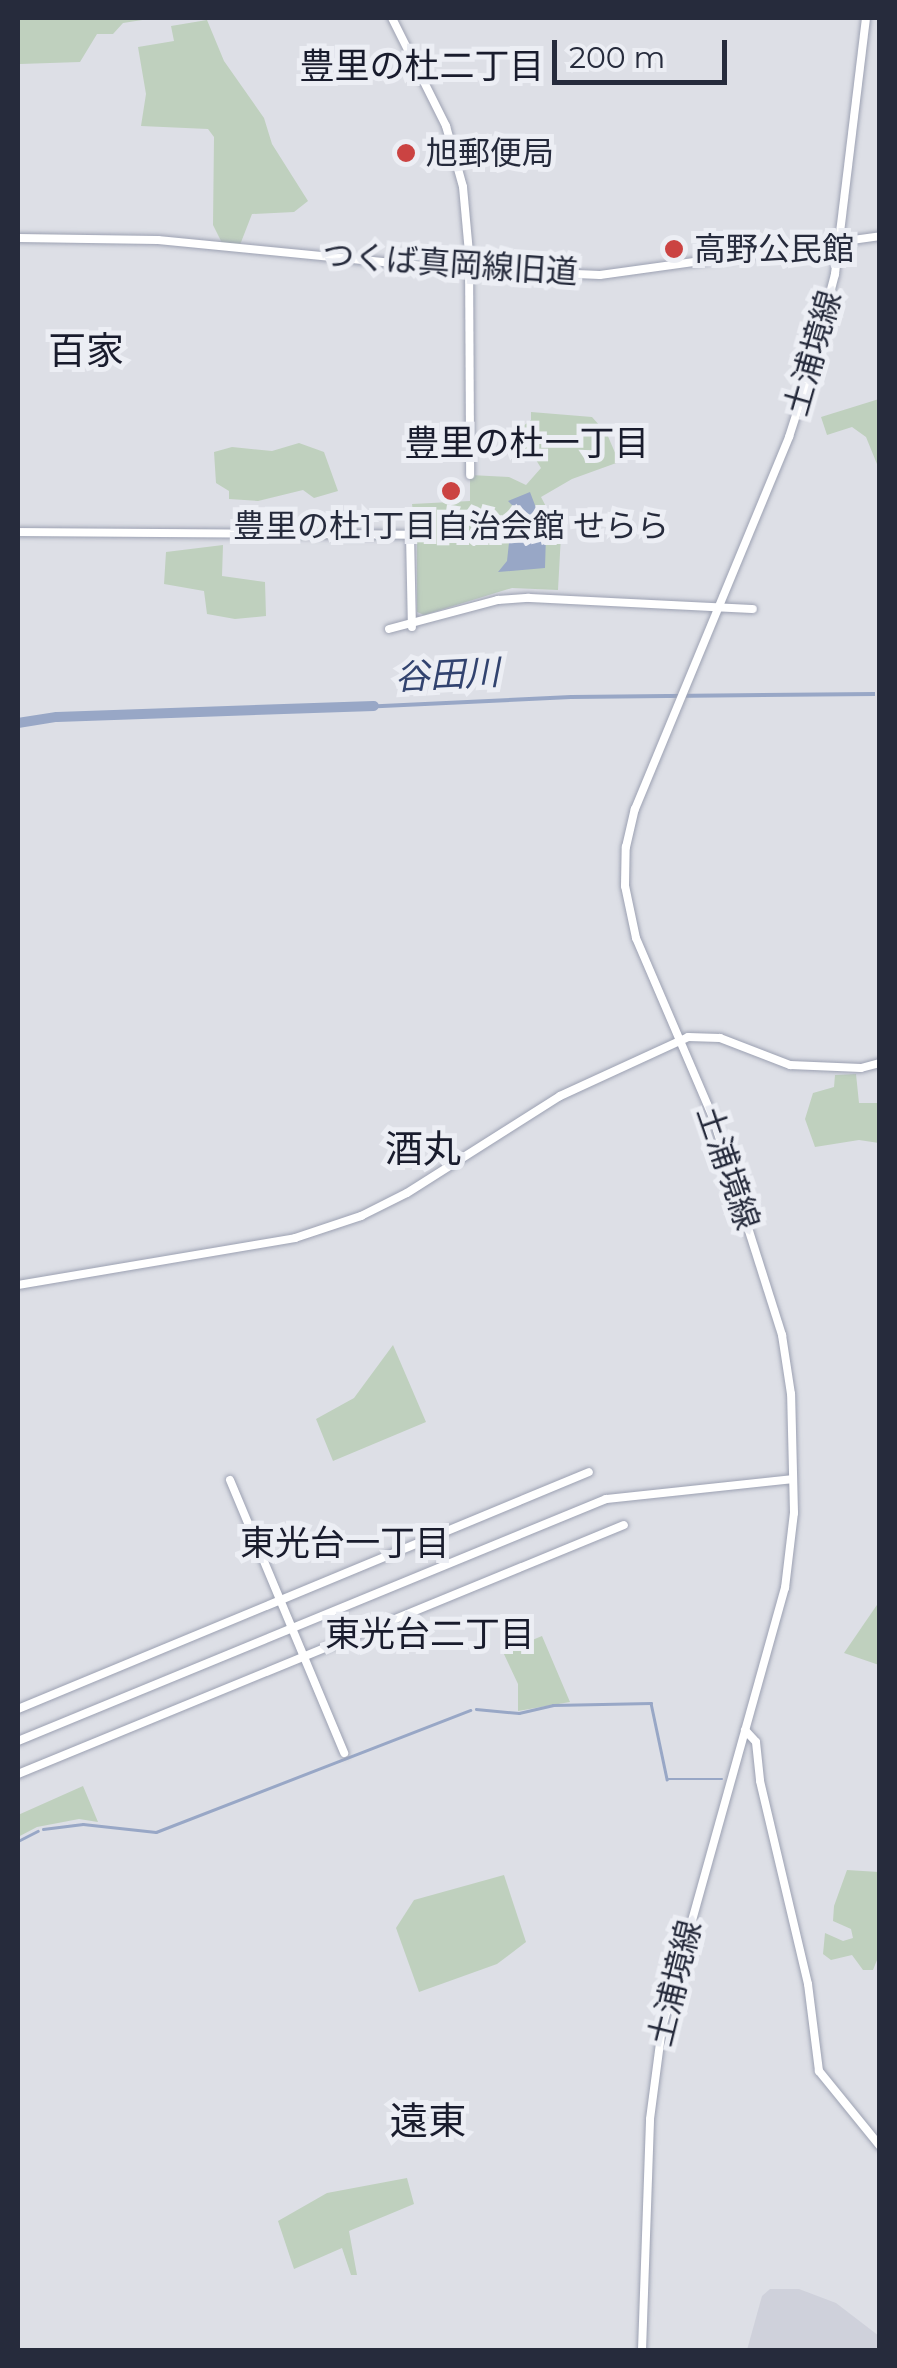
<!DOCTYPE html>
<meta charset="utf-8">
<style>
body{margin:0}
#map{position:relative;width:897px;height:2368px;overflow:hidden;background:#dddfe6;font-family:Montserrat,"Noto Sans JP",sans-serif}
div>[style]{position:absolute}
.built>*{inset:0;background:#cfd1db}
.green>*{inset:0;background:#bfd0be}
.water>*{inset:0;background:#98a7c6}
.stream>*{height:2.5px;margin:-1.25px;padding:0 1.25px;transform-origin:1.25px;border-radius:1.25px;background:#98a7c6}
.river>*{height:10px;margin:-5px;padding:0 5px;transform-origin:5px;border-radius:5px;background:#98a7c6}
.roads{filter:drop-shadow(0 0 2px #9ca1b2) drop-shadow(0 0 2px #9ca1b2)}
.secondary>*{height:8px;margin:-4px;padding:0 4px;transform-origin:4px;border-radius:4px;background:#fff}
.primary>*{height:8px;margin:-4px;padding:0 4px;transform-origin:4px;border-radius:4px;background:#fff}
.dots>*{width:28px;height:28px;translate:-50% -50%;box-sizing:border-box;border:5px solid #eceef4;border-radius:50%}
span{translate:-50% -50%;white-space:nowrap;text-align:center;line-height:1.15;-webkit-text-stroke:10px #eceef4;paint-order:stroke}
.poi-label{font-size:32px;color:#262b3c}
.left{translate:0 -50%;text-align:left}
.street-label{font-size:32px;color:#262b3c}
.neighbourhood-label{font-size:35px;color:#191c2d}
.water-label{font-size:35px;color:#32436f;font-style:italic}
.quarter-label{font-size:38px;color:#191c2d}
.frame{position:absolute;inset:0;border:20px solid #262b3c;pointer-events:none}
.scale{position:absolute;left:552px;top:40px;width:175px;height:45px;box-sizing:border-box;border:5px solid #262b3c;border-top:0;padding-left:12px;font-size:30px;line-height:35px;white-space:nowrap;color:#262b3c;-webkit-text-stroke:8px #eceef4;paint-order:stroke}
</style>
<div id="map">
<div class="built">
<div style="clip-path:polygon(770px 2289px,799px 2289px,836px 2303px,879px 2336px,879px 2350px,747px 2350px,762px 2296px)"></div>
</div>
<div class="green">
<div style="clip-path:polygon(18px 18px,155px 18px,123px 23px,113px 34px,97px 34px,80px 62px,20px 64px)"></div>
<div style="clip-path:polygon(207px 20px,224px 61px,264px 118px,272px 144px,308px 201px,294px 212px,252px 214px,238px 250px,226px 251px,213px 225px,214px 137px,208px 129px,141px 126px,146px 94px,138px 47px,174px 41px,171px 26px)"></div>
<div style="clip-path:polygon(879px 399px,880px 399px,879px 469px,866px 437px,852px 427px,827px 435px,821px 417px)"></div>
<div style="clip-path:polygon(531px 412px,592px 417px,607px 434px,619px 462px,572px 479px,541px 497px,561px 535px,558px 590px,512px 588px,424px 615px,417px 612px,417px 540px,412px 504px,470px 501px,470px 475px,509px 477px,526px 485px,541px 468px,533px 455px,513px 461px,513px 434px,531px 420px)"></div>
<div style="clip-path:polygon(299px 443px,324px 452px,338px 491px,314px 498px,303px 490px,258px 501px,229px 499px,229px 491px,216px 483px,214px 452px,232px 447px,272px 451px)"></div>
<div style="clip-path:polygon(223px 545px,222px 576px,265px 582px,266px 616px,235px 619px,207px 614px,204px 591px,164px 584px,166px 552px)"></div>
<div style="clip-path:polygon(856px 1074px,859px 1103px,879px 1103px,879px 1143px,859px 1140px,815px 1147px,805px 1119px,813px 1093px,834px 1087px,835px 1075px)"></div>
<div style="clip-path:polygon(393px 1345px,426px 1422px,333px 1461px,316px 1419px,354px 1398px)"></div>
<div style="clip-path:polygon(879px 1602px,879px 1665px,844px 1653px)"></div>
<div style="clip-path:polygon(542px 1636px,570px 1702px,518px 1711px,518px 1684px,503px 1652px)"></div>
<div style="clip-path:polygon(83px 1786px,98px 1822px,79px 1819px,37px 1827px,18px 1837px,18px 1815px)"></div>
<div style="clip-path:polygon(847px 1870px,879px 1872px,879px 1955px,873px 1970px,863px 1970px,852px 1955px,831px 1960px,823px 1954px,825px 1933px,843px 1941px,853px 1938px,851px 1929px,833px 1921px,834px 1906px)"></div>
<div style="clip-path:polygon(504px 1875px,526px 1942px,497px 1964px,419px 1992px,396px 1928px,414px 1900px)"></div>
<div style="clip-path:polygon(407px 2178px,414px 2204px,349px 2231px,357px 2275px,351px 2275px,342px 2248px,294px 2269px,278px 2221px,327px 2193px)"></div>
</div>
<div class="water">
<div style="clip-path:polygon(530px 492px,546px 534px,545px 568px,498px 572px,507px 561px,513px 506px,508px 501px)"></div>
<div style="clip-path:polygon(875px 692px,875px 696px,571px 699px,361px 709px,361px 705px,571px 695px)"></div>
</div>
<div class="stream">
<div style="left:476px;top:1709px;width:43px;rotate:5.3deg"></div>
<div style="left:519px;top:1713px;width:35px;rotate:-13deg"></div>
<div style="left:553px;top:1705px;width:98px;rotate:-1.2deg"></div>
<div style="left:651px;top:1703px;width:78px;rotate:78.1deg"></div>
<div style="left:667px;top:1779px;width:55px"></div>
<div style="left:43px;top:1829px;width:40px;rotate:-7.1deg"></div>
<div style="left:83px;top:1824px;width:73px;rotate:6.3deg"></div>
<div style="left:156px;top:1832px;width:337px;rotate:-21.2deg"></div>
<div style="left:18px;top:1841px;width:22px;rotate:-27deg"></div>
</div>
<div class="river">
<div style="left:18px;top:723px;width:39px;rotate:-9deg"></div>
<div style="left:57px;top:717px;width:317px;rotate:-2deg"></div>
</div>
<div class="roads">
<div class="secondary">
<div style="left:392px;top:18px;width:121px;rotate:63.4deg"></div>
<div style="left:446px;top:126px;width:63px;rotate:74.4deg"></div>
<div style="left:463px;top:187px;width:66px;rotate:84.8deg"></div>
<div style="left:469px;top:253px;width:222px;rotate:89.7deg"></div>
<div style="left:18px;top:532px;width:392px;rotate:0.4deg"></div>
<div style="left:410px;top:535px;width:92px;rotate:88.8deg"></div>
<div style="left:389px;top:629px;width:113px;rotate:-14.9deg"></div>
<div style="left:498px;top:600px;width:31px;rotate:-4deg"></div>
<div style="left:529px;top:598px;width:224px;rotate:2.8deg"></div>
<div style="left:18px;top:1285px;width:281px;rotate:-9.6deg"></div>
<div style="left:295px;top:1238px;width:70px;rotate:-18.4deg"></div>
<div style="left:361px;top:1216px;width:51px;rotate:-26.6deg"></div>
<div style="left:407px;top:1193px;width:181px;rotate:-32.4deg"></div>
<div style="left:560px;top:1096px;width:141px;rotate:-24.7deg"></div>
<div style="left:688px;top:1037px;width:32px;rotate:2deg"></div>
<div style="left:720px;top:1038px;width:75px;rotate:21.1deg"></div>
<div style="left:790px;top:1065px;width:71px;rotate:2.4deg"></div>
<div style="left:861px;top:1068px;width:20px;rotate:-15deg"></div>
<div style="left:230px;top:1480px;width:296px;rotate:67.3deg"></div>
<div style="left:18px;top:1709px;width:618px;rotate:-22.54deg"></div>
<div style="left:745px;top:1730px;width:16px;rotate:47deg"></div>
<div style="left:756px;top:1742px;width:39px;rotate:84deg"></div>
<div style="left:760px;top:1781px;width:209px;rotate:76.7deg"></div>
<div style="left:808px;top:1984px;width:88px;rotate:82.8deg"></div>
<div style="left:819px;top:2071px;width:97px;rotate:50.9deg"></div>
<div style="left:18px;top:1741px;width:636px;rotate:-22.37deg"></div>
<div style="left:606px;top:1499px;width:187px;rotate:-6.1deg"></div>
<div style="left:18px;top:1774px;width:655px;rotate:-22.34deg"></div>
</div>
<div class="primary">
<div style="left:18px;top:238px;width:140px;rotate:0.8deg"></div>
<div style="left:158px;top:240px;width:295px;rotate:5.6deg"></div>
<div style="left:452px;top:269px;width:148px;rotate:2.3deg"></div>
<div style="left:600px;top:275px;width:283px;rotate:-7.9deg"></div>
<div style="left:642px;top:2350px;width:231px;rotate:-88deg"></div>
<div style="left:650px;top:2119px;width:92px;rotate:-82.5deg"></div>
<div style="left:662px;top:2028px;width:457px;rotate:-74.4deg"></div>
<div style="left:785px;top:1588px;width:76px;rotate:-83.2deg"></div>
<div style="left:794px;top:1513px;width:119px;rotate:-91.4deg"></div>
<div style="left:791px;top:1394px;width:60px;rotate:-98.7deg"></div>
<div style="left:782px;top:1335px;width:225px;rotate:-107.6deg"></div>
<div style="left:714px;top:1120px;width:198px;rotate:-113.2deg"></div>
<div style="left:636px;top:938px;width:53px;rotate:-101.9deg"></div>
<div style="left:625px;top:886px;width:39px;rotate:-89deg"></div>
<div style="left:626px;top:847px;width:39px;rotate:-77deg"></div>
<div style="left:635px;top:809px;width:403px;rotate:-67.5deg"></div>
<div style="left:789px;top:437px;width:56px;rotate:-72.2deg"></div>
<div style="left:806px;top:384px;width:114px;rotate:-75.2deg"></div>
<div style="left:835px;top:274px;width:258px;rotate:-83.1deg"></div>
</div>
</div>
<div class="dots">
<div style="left:406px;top:153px;background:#cb4342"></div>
<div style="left:674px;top:249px;background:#cb4342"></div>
<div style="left:451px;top:491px;background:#cb4342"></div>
</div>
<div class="poi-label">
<span class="left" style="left:426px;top:153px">旭郵便局</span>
<span class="left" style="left:694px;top:249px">高野公民館</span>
<span style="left:451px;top:526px">豊里の杜1丁目自治会館 せらら</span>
</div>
<div class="street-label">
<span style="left:450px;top:264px;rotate:4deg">つくば真岡線旧道</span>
<span style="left:813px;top:353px;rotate:-74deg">土浦境線</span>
<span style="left:728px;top:1168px;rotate:71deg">土浦境線</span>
<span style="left:675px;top:1983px;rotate:-76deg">土浦境線</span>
</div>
<div class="neighbourhood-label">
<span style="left:422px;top:66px">豊里の杜二丁目</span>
<span style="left:527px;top:443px">豊里の杜一丁目</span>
<span style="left:345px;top:1543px">東光台一丁目</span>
<span style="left:430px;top:1634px">東光台二丁目</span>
</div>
<div class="water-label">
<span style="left:447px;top:675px;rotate:-3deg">谷田川</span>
</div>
<div class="quarter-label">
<span style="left:86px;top:351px">百家</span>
<span style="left:423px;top:1149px">酒丸</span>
<span style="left:428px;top:2121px">遠東</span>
</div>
<div class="frame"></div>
<div class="scale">200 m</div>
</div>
